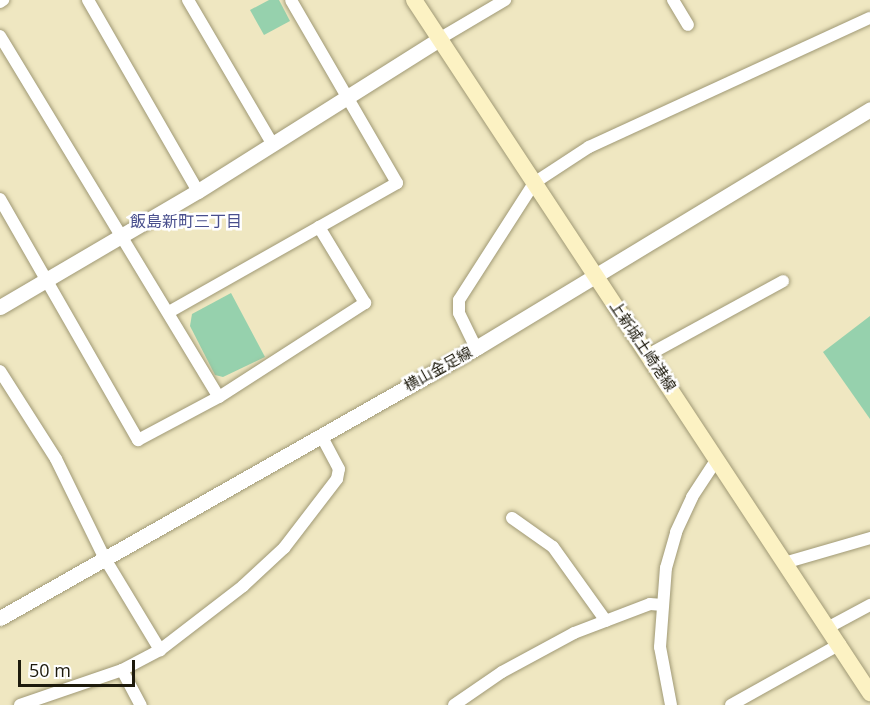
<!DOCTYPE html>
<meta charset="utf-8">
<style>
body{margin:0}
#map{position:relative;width:870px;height:705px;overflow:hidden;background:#efe7c1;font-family:"Open Sans","Noto Sans JP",sans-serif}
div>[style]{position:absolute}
.green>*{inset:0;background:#96d1ad}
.roads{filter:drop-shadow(0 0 2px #a09975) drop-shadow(0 0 2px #a09975)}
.minor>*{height:12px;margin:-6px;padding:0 6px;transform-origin:6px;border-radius:6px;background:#fff}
.tertiary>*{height:15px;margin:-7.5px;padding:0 7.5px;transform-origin:7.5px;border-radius:7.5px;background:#fff}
.secondary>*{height:16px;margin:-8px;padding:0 8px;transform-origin:8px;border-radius:8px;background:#fcf2c3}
span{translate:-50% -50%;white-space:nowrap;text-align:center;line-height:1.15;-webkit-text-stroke:5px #fff;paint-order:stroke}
.street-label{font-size:15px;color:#1d1a0c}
.neighbourhood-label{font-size:16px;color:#494f8d}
.scale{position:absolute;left:18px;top:660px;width:117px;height:27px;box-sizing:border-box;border:3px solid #1d1a0c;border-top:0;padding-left:8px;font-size:18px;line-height:21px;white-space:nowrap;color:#1d1a0c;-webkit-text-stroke:4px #fff;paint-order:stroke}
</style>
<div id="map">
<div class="green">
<div style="clip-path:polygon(269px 0,279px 0,290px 21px,264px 35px,250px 10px)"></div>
<div style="clip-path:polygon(231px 293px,265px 357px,223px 377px,215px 375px,190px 326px,192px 314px)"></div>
<div style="clip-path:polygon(870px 316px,870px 419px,823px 352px)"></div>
</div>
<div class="roads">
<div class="minor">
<div style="left:88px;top:0;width:220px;rotate:60.1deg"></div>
<div style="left:188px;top:0;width:166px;rotate:59.6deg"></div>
<div style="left:673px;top:0;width:29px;rotate:59deg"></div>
<div style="left:0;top:2px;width:4px;rotate:-34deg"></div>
<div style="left:0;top:36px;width:422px;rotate:58.8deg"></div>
<div style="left:439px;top:39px;width:77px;rotate:-30.6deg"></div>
<div style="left:0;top:199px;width:278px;rotate:60.2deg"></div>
<div style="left:138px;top:440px;width:92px;rotate:-28deg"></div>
<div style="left:219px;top:397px;width:174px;rotate:-32.8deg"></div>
<div style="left:365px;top:303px;width:89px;rotate:-121.2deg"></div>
<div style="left:169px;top:312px;width:262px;rotate:-29.5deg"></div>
<div style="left:397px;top:183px;width:211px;rotate:-120.1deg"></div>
<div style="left:476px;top:348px;width:39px;rotate:-116deg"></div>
<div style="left:459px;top:313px;width:13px;rotate:-90deg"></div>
<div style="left:459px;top:300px;width:139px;rotate:-57.3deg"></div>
<div style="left:534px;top:183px;width:66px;rotate:-33.2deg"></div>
<div style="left:589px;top:147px;width:309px;rotate:-24.7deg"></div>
<div style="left:648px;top:355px;width:154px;rotate:-28.7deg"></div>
<div style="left:0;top:371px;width:104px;rotate:57.5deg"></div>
<div style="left:56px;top:459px;width:109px;rotate:63.9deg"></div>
<div style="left:104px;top:557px;width:109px;rotate:58.9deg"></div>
<div style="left:512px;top:518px;width:50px;rotate:35.3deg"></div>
<div style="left:553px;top:547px;width:91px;rotate:54.4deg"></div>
<div style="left:784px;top:563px;width:90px;rotate:-16.2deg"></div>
<div style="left:829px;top:627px;width:47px;rotate:-28.2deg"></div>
<div style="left:122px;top:670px;width:40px;rotate:62deg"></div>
<div style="left:20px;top:705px;width:108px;rotate:-18.9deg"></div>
<div style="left:122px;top:670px;width:43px;rotate:-27.8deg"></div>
<div style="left:160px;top:650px;width:105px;rotate:-37.6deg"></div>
<div style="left:243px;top:586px;width:56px;rotate:-42.8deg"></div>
<div style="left:284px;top:548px;width:87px;rotate:-52.5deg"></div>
<div style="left:337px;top:479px;width:10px;rotate:-79deg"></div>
<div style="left:339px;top:469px;width:38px;rotate:-118deg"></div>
<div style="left:454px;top:705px;width:58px;rotate:-34.5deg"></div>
<div style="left:502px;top:672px;width:82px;rotate:-28.4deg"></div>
<div style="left:574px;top:633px;width:81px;rotate:-20.9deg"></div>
<div style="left:650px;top:604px;width:13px;rotate:4deg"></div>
<div style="left:671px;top:705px;width:59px;rotate:-100.7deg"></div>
<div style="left:660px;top:647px;width:79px;rotate:-85.7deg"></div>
<div style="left:666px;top:568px;width:37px;rotate:-74deg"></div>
<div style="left:676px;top:532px;width:38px;rotate:-65deg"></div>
<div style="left:692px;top:497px;width:45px;rotate:-56.7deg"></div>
<div style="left:731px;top:705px;width:125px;rotate:-29.2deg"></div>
</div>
<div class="tertiary">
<div style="left:0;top:307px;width:229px;rotate:-30.4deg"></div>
<div style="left:198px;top:191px;width:285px;rotate:-32.2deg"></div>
<div style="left:0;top:618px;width:547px;rotate:-29.56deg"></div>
<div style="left:476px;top:348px;width:461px;rotate:-31.2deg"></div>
</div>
<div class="secondary">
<div style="left:414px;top:0;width:830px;rotate:56.65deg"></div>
</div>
</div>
<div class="street-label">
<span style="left:643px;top:346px;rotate:56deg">上新城土崎港線</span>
<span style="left:438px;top:369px;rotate:-29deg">横山金足線</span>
</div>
<div class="neighbourhood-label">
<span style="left:186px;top:221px">飯島新町三丁目</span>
</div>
<div class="scale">50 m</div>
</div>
